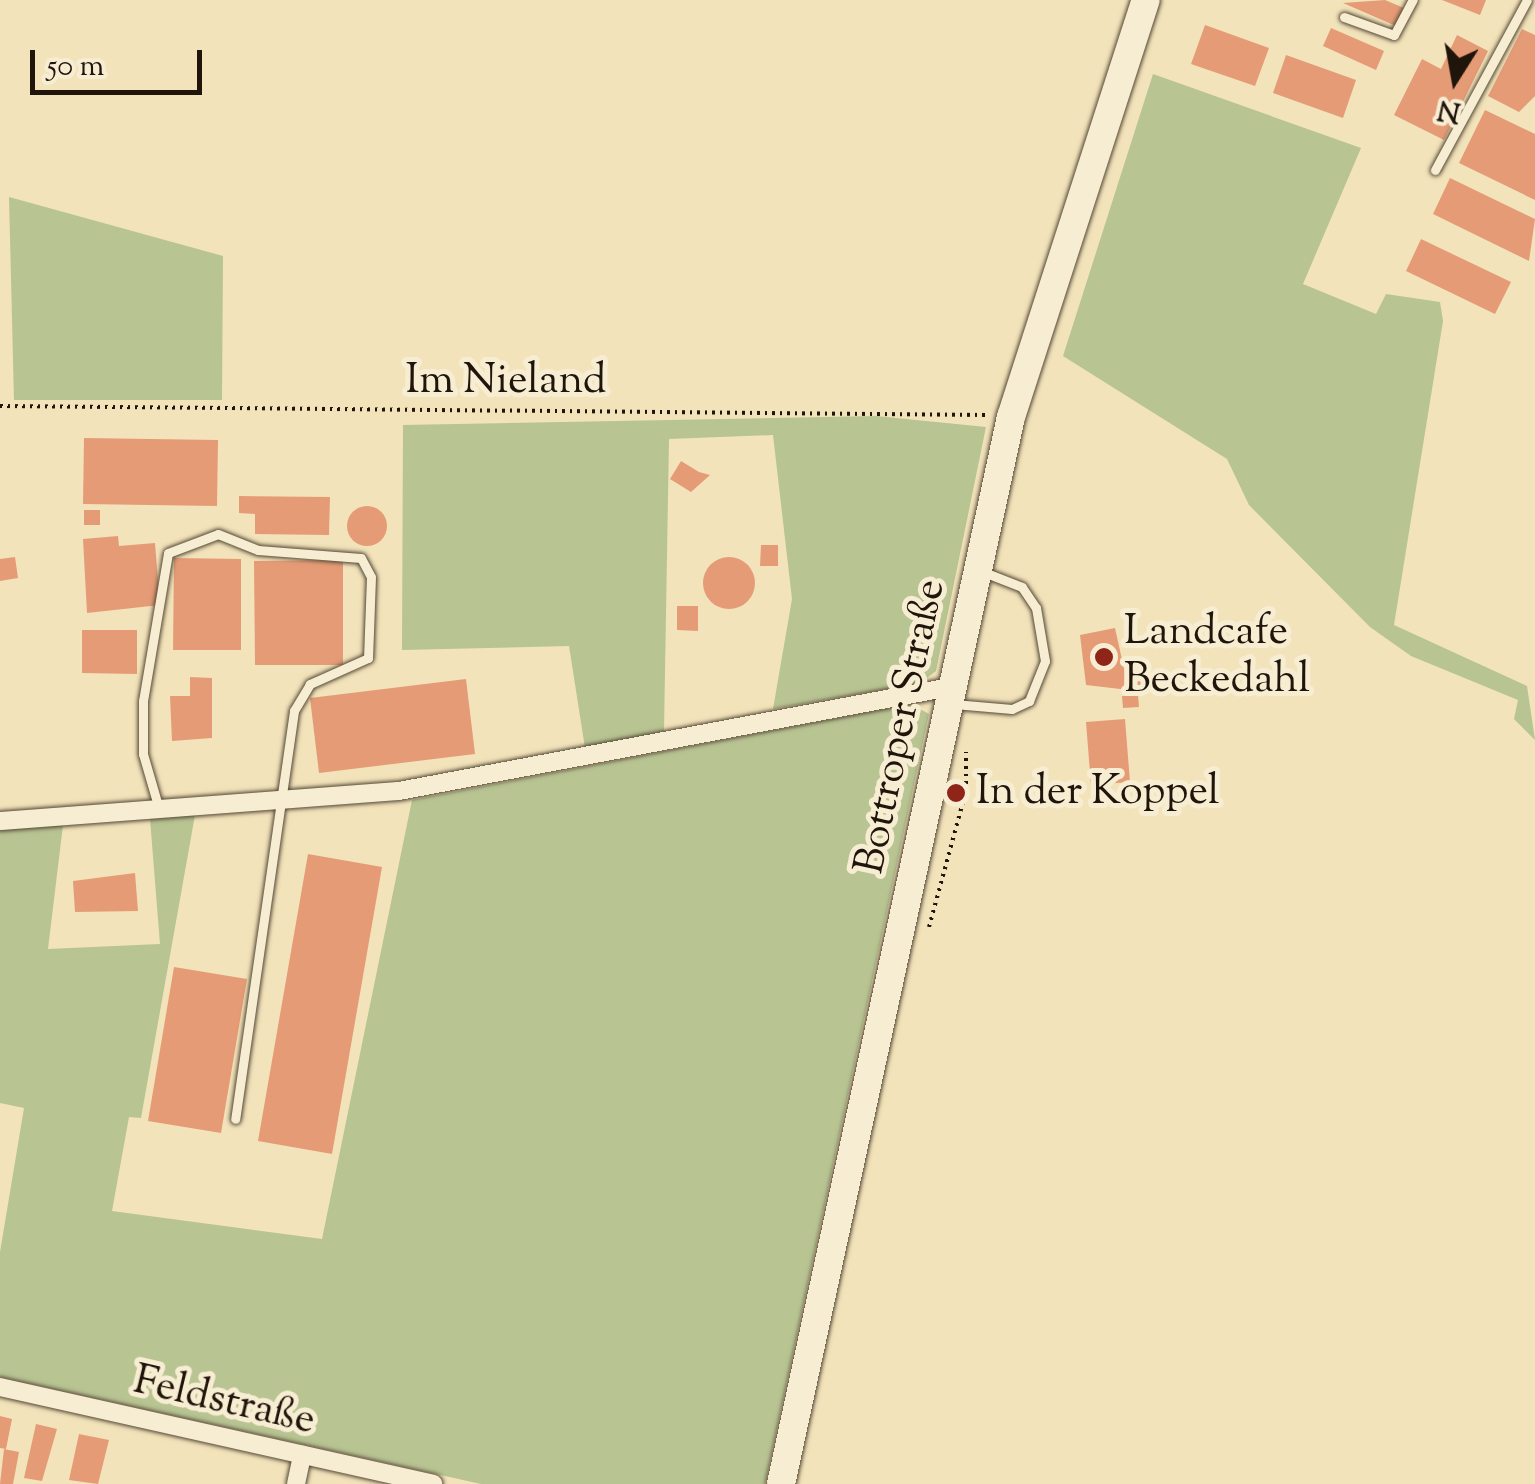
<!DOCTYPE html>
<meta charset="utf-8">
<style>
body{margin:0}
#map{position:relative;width:1535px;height:1484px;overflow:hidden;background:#f2e3ba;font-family:"Sorts Mill Goudy",serif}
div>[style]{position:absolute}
.green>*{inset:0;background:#b8c492}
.building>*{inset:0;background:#e59c76}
.round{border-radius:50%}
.path>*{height:4px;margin-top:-2px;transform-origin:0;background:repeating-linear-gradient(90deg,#20150a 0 2.5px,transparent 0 7.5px)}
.roads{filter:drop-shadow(0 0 2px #544836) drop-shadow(0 0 2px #544836)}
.lane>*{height:9px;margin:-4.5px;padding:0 4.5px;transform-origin:4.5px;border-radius:4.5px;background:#f7edd2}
.street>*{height:18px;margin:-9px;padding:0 9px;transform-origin:9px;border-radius:9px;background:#f7edd2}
.secondary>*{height:28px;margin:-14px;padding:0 14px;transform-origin:14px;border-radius:14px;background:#f7edd2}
.dots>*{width:28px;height:28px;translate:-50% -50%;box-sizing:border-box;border:5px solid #f7edd2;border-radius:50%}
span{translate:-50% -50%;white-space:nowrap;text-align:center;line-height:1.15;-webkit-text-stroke:10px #f7edd2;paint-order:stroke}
.street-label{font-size:42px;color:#20150a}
.poi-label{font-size:42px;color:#20150a}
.left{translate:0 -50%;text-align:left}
.north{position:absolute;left:1405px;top:30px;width:100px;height:100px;-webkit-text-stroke:8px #f7edd2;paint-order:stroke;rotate:191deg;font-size:28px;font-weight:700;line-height:40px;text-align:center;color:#20150a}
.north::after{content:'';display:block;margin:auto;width:35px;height:45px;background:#20150a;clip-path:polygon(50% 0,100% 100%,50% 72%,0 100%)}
.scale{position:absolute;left:30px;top:50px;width:172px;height:45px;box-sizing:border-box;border:5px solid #20150a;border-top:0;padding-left:12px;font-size:30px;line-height:35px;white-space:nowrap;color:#20150a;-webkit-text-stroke:8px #f7edd2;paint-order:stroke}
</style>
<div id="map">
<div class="green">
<div style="clip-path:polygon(1153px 74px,1361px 148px,1303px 284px,1376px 314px,1386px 294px,1440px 302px,1443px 321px,1394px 625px,1527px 686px,1535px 740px,1514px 719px,1518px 700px,1411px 656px,1370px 627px,1249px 505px,1227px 459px,1063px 356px)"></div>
<div style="clip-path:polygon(9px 197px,223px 256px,222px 400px,14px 400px)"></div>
<div style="clip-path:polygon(876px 416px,986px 427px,936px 671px,920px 683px,773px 709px,792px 599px,773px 435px,669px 439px,664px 731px,585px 748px,569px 646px,402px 650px,403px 425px)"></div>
<div style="clip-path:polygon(911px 704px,929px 714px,765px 1484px,481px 1484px,0 1377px,0 1252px,24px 1108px,0 1103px,0 830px,63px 825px,48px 949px,160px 944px,150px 819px,195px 815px,141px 1118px,129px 1117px,112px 1211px,322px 1239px,412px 800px)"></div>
</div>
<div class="building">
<div style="clip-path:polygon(1385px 0,1404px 8px,1396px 26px,1343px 3px)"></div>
<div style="clip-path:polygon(1442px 0,1486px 0,1480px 15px)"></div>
<div style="clip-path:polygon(1205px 25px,1269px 48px,1255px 86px,1191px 64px)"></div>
<div style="clip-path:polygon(1331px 28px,1384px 51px,1376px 70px,1323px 46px)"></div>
<div style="clip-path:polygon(1522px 29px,1535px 35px,1535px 96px,1519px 112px,1488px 96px)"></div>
<div style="clip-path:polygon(1457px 35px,1488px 51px,1444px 140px,1394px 115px,1422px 59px,1441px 69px)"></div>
<div style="clip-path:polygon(1286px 55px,1356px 80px,1343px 118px,1273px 93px)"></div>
<div style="clip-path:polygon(1485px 110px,1535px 134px,1535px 200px,1459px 163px)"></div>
<div style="clip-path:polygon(1450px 178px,1535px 219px,1529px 261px,1433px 214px)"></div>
<div style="clip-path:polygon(1421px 239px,1511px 282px,1495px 314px,1406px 271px)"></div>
<div style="clip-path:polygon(84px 438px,218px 440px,217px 506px,83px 504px)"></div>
<div style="clip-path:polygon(681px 461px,699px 472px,710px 475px,691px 492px,670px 479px)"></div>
<div style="clip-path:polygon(239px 496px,330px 497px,329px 535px,255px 534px,255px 514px,239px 513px)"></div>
<div class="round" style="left:347px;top:506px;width:40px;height:40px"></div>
<div style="clip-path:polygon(84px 510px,100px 510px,100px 525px,84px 525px)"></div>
<div style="clip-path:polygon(118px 536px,119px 546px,155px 543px,160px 605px,87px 613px,83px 539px)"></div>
<div style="clip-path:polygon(761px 545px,778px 545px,778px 566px,760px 566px)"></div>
<div style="clip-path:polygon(15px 557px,18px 578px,0 581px,0 559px)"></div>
<div class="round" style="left:703px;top:557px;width:52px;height:52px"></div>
<div style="clip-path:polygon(174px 558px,241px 559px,241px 650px,173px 650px)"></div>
<div style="clip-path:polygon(343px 560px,343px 665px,255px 665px,254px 561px)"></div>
<div style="clip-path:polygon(677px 606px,698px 606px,698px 631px,677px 630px)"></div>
<div style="clip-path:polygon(1115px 628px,1127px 682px,1145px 681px,1146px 692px,1086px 685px,1080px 635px)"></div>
<div style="clip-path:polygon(82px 630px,137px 630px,137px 674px,82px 673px)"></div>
<div style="clip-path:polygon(190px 677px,212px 678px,212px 738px,172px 741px,170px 696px,190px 696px)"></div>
<div style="clip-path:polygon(466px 679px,475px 754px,319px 773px,310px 698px)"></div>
<div style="clip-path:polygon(1138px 695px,1139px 707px,1123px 708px,1122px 696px)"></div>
<div style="clip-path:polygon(1125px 719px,1130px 782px,1091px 785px,1086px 722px)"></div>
<div style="clip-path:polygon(308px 854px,382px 867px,332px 1154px,258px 1141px)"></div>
<div style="clip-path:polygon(135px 873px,138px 911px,75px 912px,73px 881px)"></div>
<div style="clip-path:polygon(174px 967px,247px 979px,221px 1133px,148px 1121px)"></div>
<div style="clip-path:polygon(0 1416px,12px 1419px,6px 1449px,0 1448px)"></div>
<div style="clip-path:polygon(36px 1424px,57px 1429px,42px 1481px,24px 1478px)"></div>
<div style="clip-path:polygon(79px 1434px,109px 1440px,98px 1484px,69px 1480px)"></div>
<div style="clip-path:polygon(4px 1449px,19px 1452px,13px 1484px,0 1484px)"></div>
</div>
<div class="path">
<div style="left:0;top:406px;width:987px;rotate:0.52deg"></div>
<div style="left:929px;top:927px;width:141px;rotate:-74.8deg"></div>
<div style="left:966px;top:791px;width:39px;rotate:-90deg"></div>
</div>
<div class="roads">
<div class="lane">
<div style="left:1344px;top:17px;width:53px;rotate:19.8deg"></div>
<div style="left:1394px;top:35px;width:40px;rotate:-62deg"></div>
<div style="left:1435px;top:170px;width:193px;rotate:-61.6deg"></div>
<div style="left:954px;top:704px;width:58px;rotate:4.9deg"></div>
<div style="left:1012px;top:709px;width:19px;rotate:-25deg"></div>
<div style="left:1029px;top:701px;width:43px;rotate:-68.2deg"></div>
<div style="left:1045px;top:661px;width:54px;rotate:-99.6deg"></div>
<div style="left:1036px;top:608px;width:25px;rotate:-124deg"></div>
<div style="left:1022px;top:587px;width:44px;rotate:-158.7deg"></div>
<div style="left:159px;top:809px;width:57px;rotate:-106.2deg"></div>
<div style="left:143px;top:754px;width:53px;rotate:-90deg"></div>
<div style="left:143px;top:701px;width:150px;rotate:-80.4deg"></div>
<div style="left:168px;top:553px;width:53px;rotate:-20.8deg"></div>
<div style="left:218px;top:534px;width:43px;rotate:21.8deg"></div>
<div style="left:258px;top:550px;width:103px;rotate:4.4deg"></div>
<div style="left:361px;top:558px;width:21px;rotate:62deg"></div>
<div style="left:371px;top:577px;width:81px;rotate:92.1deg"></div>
<div style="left:368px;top:658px;width:64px;rotate:155.9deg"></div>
<div style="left:310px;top:684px;width:31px;rotate:121deg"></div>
<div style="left:294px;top:711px;width:412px;rotate:98.2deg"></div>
</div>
<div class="street">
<div style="left:0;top:821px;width:400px;rotate:-4.3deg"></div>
<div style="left:399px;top:791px;width:561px;rotate:-10.69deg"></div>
<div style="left:0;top:1387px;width:444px;rotate:12.6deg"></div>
<div style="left:296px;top:1484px;width:30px;rotate:-78deg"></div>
</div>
<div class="secondary">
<div style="left:781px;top:1484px;width:1092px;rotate:-77.84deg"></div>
<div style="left:1011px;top:417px;width:438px;rotate:-72.1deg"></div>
</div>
</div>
<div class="dots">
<div style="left:1104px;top:657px;background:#8f2418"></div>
<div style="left:956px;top:793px;background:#8f2418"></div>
</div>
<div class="street-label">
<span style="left:506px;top:382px">Im Nieland</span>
<span style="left:902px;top:727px;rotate:-78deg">Bottroper Straße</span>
<span style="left:224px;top:1402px;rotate:13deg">Feldstraße</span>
</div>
<div class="poi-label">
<span class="left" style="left:1124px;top:657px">Landcafe<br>Beckedahl</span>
<span class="left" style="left:976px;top:793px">In der Koppel</span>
</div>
<div class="north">N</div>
<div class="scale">50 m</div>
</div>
